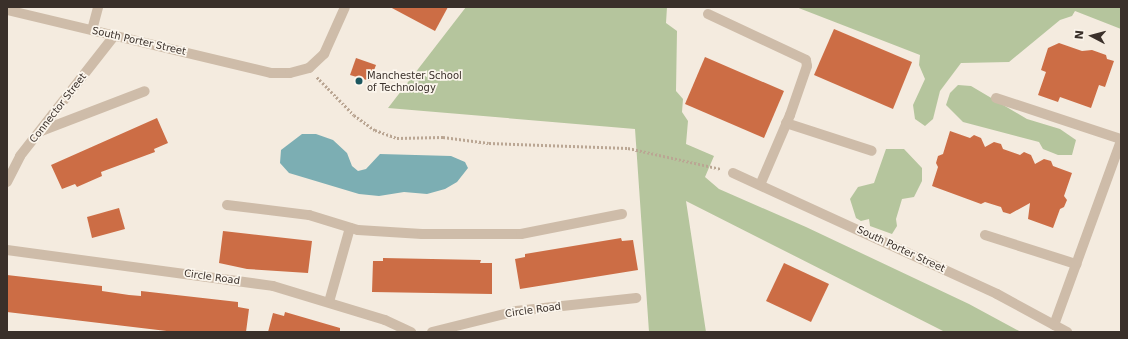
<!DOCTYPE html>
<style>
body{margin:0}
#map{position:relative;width:1128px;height:339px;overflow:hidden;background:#f4ebdf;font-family:"DejaVu Sans",sans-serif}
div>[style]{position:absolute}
.green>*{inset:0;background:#b5c59d}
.water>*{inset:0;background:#7caeb3}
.building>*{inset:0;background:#cc6d45}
.path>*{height:2.5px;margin-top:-1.25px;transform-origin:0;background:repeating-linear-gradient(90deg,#baa693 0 2px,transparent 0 4px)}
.lane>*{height:10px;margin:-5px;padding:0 5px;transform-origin:5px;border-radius:5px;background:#cebca9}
.street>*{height:10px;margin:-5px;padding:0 5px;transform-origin:5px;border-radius:5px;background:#cebca9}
.dots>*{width:11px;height:11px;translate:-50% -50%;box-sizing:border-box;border:2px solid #fbf5ec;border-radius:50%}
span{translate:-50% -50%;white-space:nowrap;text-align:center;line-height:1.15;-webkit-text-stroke:3.5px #fbf5ec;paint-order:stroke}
.street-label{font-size:10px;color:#3a302a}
.poi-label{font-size:10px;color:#3a302a}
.left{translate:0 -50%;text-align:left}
.frame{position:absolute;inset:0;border:8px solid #3a302a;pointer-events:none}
.north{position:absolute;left:1072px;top:16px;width:40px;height:40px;-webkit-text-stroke:3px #fbf5ec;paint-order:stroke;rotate:276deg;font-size:11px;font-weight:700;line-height:16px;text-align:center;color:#3a302a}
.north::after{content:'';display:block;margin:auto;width:14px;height:18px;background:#3a302a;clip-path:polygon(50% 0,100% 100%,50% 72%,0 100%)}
</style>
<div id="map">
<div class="green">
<div style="clip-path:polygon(466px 7px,667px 7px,666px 23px,677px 31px,676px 91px,683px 99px,682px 112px,688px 121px,686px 144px,714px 156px,705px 177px,719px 189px,806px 227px,969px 304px,1021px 332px,945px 332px,686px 201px,706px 332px,649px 332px,635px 129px,388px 108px)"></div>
<div style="clip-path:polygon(796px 7px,1121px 7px,1121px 29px,1075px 11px,1072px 16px,1060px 20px,1009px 62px,961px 63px,940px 91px,933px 119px,925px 126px,915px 119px,913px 105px,925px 79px,919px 65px,920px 55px)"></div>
<div style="clip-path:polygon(958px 85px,971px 86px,1027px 119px,1060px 129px,1076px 140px,1072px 155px,1058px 155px,1043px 149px,1039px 142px,963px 122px,946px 105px,950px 93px)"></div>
<div style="clip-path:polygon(886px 149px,904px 149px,922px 168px,922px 181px,914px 197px,902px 199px,896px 219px,897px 226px,892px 234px,870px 226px,869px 219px,861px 221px,856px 218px,850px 199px,858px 187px,874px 183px)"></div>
</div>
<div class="water">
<div style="clip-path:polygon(302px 134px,316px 134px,333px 140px,347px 153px,352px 166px,358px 171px,366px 169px,380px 154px,451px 156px,465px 162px,468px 168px,457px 182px,445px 189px,427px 194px,404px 192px,379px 196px,359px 194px,289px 173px,280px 163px,281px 150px)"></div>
</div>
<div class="building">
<div style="clip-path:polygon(390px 7px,448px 7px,435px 31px)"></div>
<div style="clip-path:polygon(834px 29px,912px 62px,893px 109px,814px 75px)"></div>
<div style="clip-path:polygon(1059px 43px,1082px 51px,1092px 50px,1106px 55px,1107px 59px,1114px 61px,1105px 87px,1099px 85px,1091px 108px,1060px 97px,1058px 102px,1038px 95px,1046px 72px,1041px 70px,1048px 48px)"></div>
<div style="clip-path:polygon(705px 57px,784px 91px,764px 138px,685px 104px)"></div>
<div style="clip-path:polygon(356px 58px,376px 65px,370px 81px,350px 75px)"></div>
<div style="clip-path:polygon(157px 118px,168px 143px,154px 149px,155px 152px,101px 172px,102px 176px,77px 187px,75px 184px,62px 189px,51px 165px)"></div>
<div style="clip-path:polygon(950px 131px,970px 138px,974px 135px,981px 138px,985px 147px,994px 142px,1001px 144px,1003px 149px,1020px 155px,1024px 152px,1031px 155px,1035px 164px,1044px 159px,1051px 161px,1053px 166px,1072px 173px,1064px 196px,1067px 200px,1064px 207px,1060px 209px,1053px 228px,1028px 219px,1030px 203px,1010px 214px,1003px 212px,1001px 207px,985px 202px,981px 204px,932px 186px,938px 167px,936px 163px,938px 156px,943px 154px)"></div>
<div style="clip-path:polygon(119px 208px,125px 229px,92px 238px,87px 217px)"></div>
<div style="clip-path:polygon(223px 231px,312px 241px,308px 273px,247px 269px,219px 263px)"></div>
<div style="clip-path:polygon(621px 238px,622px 241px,633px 240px,638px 270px,520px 289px,515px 259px,525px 257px,525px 254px)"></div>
<div style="clip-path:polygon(383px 258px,481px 260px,480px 263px,492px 263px,492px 294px,372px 292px,373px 261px,383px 261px)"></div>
<div style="clip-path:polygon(784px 263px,829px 284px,811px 322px,766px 301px)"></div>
<div style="clip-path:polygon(7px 275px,102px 286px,102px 291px,129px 295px,141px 296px,141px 291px,238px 302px,238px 307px,249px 309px,246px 332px,175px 332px,7px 312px)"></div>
<div style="clip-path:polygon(285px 312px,340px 328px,340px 332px,268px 332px,273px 313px,284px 316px)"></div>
</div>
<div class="path">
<div style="left:317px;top:77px;width:53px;rotate:45.8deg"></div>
<div style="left:354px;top:115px;width:26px;rotate:36deg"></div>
<div style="left:375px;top:130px;width:23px;rotate:20deg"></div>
<div style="left:397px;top:138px;width:46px;rotate:-1.2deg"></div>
<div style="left:443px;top:137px;width:46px;rotate:7.4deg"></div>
<div style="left:489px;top:143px;width:139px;rotate:2.1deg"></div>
<div style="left:628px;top:148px;width:95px;rotate:12.7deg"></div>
</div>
<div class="lane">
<div style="left:708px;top:14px;width:108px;rotate:25.1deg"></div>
<div style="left:806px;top:60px;width:6px;rotate:81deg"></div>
<div style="left:807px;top:66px;width:52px;rotate:109.1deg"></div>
<div style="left:790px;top:115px;width:76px;rotate:113.2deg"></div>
<div style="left:996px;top:98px;width:132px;rotate:18.2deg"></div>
<div style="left:786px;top:123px;width:90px;rotate:18deg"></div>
<div style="left:41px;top:131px;width:111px;rotate:-21deg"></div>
<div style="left:7px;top:182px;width:29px;rotate:-63deg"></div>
<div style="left:20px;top:156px;width:152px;rotate:-51.9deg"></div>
<div style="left:227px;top:205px;width:83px;rotate:7deg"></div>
<div style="left:309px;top:215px;width:51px;rotate:17deg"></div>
<div style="left:358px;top:230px;width:64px;rotate:3.6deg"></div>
<div style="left:422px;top:234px;width:99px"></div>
<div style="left:521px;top:234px;width:103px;rotate:-11.2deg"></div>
<div style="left:985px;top:235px;width:96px;rotate:17.7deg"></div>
<div style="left:7px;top:250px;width:268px;rotate:7.7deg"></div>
<div style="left:273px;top:286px;width:117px;rotate:16.9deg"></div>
<div style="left:385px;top:320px;width:29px;rotate:25deg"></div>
<div style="left:329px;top:302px;width:77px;rotate:-74.2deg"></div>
<div style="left:1054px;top:325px;width:196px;rotate:-70deg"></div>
<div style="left:432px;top:332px;width:87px;rotate:-14deg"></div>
<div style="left:516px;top:311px;width:121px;rotate:-6.2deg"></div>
</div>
<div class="street">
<div style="left:7px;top:10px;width:271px;rotate:13.4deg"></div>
<div style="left:271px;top:73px;width:19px"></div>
<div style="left:290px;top:73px;width:20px;rotate:-15deg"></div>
<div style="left:309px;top:68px;width:21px;rotate:-43deg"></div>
<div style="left:324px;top:54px;width:51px;rotate:-65.9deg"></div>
<div style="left:92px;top:30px;width:24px;rotate:-75deg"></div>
<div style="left:733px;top:173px;width:290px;rotate:24.6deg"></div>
<div style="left:997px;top:294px;width:80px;rotate:28.5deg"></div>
</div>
<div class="dots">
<div style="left:359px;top:81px;background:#1c575f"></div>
</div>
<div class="street-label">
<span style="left:139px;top:41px;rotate:13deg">South Porter Street</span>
<span style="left:58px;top:108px;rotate:-52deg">Connector Street</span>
<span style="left:901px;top:249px;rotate:25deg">South Porter Street</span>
<span style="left:212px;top:277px;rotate:8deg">Circle Road</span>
<span style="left:533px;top:310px;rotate:-8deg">Circle Road</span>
</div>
<div class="poi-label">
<span class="left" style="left:367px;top:81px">Manchester School<br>of Technology</span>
</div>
<div class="frame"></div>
<div class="north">N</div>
</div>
